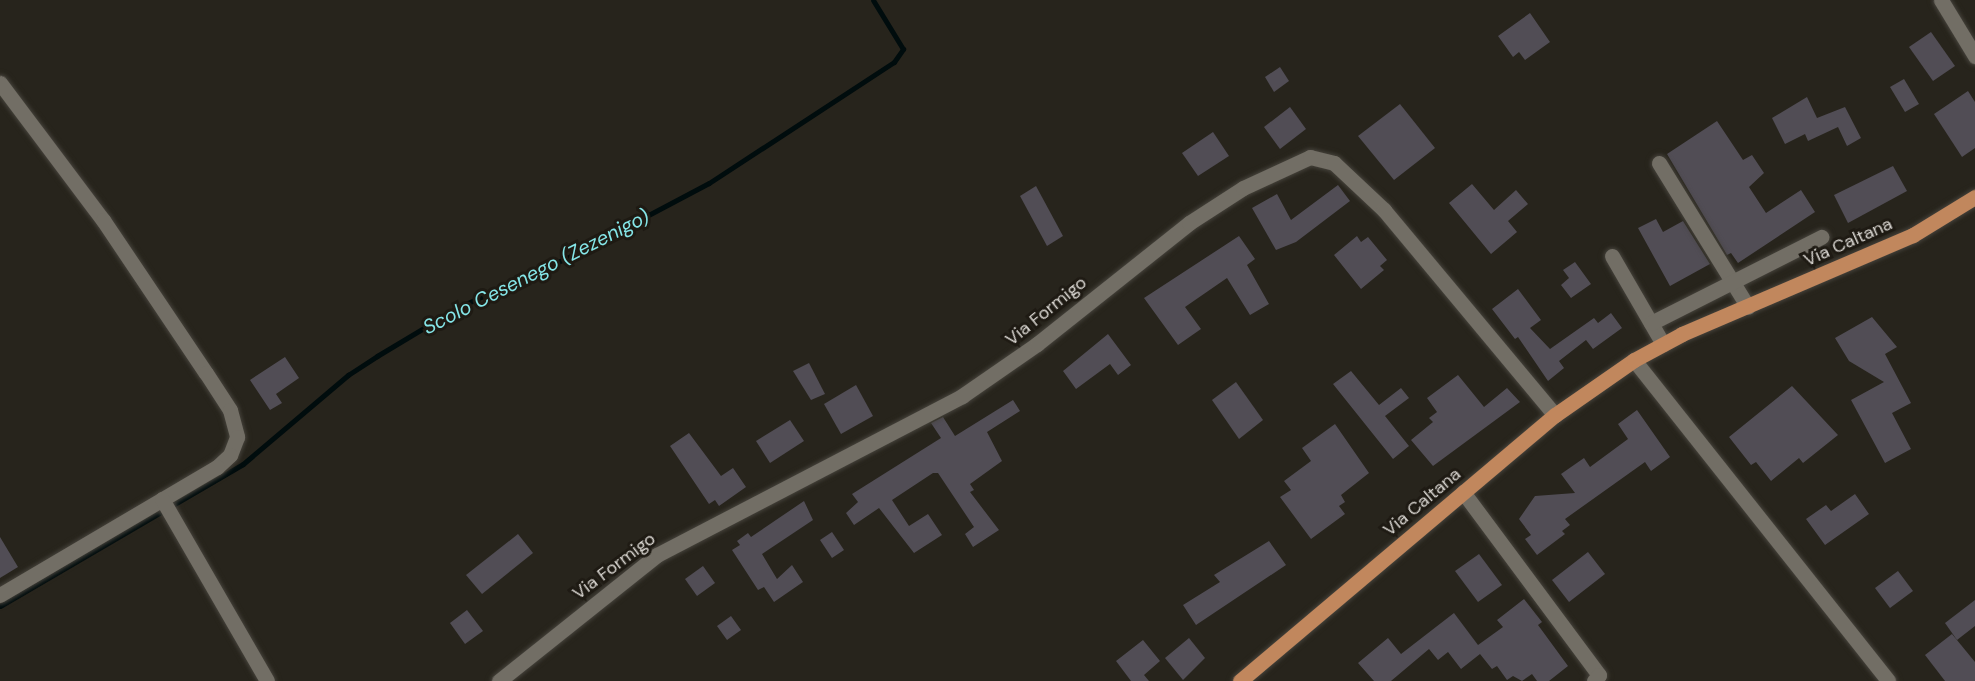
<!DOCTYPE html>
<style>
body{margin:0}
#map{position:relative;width:1975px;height:681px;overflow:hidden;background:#27241c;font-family:"DM Sans",sans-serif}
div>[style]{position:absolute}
.stream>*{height:5px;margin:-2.5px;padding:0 2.5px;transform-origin:2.5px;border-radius:2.5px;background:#000c0d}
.building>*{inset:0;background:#514d55}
.roads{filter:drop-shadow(0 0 2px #45423b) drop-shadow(0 0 2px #45423b)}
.minor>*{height:15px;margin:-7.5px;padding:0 7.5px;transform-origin:7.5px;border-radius:7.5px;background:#726e65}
.major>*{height:15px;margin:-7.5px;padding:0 7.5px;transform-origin:7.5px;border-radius:7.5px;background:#c1875d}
span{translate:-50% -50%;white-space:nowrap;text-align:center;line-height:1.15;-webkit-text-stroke:6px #1e1a13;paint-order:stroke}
.street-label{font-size:18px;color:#dad7d2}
.water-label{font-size:20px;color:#85e6e8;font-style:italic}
</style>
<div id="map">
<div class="stream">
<div style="left:0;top:606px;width:281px;rotate:-30.3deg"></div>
<div style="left:243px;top:464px;width:138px;rotate:-40.3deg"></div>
<div style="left:348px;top:375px;width:35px;rotate:-33deg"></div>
<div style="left:377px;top:356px;width:96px;rotate:-30.9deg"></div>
<div style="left:459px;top:307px;width:123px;rotate:-24.5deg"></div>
<div style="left:571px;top:256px;width:156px;rotate:-27.9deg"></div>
<div style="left:709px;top:183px;width:221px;rotate:-33.2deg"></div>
<div style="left:894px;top:62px;width:16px;rotate:-55deg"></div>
<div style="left:903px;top:49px;width:57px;rotate:-121.5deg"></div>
</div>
<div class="building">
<div style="clip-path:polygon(1530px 13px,1550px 42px,1525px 60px,1519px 52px,1513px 57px,1498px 36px)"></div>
<div style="clip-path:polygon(1931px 32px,1955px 66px,1933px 81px,1909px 47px)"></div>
<div style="clip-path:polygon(1280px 67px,1289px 81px,1274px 92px,1265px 77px)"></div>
<div style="clip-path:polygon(1904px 79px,1919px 104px,1905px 112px,1890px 87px)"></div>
<div style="clip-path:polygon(1968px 91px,1975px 102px,1975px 148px,1962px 157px,1934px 114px)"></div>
<div style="clip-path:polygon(1807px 97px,1817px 118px,1845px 107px,1861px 138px,1847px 146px,1838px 127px,1808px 141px,1805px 134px,1785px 144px,1772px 118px)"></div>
<div style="clip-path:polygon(1400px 104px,1435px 148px,1394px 180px,1358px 136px)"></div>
<div style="clip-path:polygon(1290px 107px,1306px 129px,1280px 149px,1264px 127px)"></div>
<div style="clip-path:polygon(1717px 121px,1743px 160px,1752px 155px,1764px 173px,1749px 187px,1766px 213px,1801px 190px,1815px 212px,1738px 263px,1731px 253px,1727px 255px,1667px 154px)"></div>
<div style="clip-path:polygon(1213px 132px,1229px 156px,1198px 176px,1182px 153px)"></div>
<div style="clip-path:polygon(1893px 166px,1907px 191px,1848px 223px,1834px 195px)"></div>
<div style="clip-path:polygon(1472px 184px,1494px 210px,1516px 190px,1528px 204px,1508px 221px,1517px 232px,1491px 254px,1449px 203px)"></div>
<div style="clip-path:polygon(1338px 185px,1350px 201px,1296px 242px,1276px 250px,1252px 208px,1277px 194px,1291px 220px)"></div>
<div style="clip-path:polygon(1036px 186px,1063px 236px,1047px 246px,1020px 196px)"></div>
<div style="clip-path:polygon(1656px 219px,1663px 232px,1683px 221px,1710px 264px,1670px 286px,1638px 228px)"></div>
<div style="clip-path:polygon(1239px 236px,1255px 259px,1247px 265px,1269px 304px,1250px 315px,1227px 278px,1185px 307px,1201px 329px,1178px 345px,1144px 298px)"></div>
<div style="clip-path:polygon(1357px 236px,1361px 242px,1368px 237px,1387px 260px,1380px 266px,1384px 270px,1361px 289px,1334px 255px)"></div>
<div style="clip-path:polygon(1575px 262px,1591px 284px,1571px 298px,1561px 285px,1569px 278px,1563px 270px)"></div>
<div style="clip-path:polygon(1518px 289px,1541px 320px,1530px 328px,1550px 349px,1594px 318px,1598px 323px,1611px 313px,1622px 328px,1593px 349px,1586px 340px,1559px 361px,1564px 368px,1548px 381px,1518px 337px,1515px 339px,1492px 309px)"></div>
<div style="clip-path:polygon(1872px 317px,1897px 347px,1885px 354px,1911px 403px,1892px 413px,1911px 449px,1885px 463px,1851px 400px,1884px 382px,1849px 361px,1835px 338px)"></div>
<div style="clip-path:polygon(1108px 334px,1131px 365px,1118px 375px,1110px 364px,1076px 389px,1063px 371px)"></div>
<div style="clip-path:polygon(285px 357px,299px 378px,276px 394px,282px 403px,270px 410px,250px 380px)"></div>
<div style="clip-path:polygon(809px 363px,825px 394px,811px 400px,793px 371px)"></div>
<div style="clip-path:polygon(1351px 371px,1379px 405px,1401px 388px,1409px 398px,1385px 416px,1409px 446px,1393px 459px,1333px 384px)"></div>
<div style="clip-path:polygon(1458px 375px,1484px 407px,1507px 388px,1520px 402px,1433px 466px,1411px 440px,1433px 422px,1429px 418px,1437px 412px,1427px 398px)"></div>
<div style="clip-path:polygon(1236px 382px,1263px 420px,1239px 439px,1212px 400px)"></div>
<div style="clip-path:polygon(856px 385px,873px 416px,841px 434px,824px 404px)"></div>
<div style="clip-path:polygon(1792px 386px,1838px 435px,1803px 463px,1799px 458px,1771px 481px,1756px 462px,1751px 465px,1729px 437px)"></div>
<div style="clip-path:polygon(1013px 400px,1020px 411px,987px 432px,1002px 461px,970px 484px,974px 490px,970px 492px,999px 530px,973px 547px,965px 534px,974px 527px,938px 473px,933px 473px,892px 500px,909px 526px,928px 514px,942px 535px,914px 553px,879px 508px,854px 525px,846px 513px,858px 502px,852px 494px,941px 438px,931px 423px,943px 417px,955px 436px)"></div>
<div style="clip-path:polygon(1637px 410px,1670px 457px,1651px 471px,1645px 462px,1565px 519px,1570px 525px,1562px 531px,1565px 534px,1537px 555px,1525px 539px,1531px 535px,1519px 519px,1535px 496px,1575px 493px,1561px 474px,1584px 458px,1590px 467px,1628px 439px,1618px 424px)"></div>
<div style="clip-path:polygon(790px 420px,804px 441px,770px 463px,756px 441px)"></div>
<div style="clip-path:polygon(1335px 424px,1369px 473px,1341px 495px,1345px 502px,1339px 506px,1345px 514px,1311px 539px,1280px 497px,1291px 490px,1284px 481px,1311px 461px,1302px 448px)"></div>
<div style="clip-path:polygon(689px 433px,721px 476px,733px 468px,746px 487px,719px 506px,715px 500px,709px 504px,670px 446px)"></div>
<div style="clip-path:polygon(1855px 494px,1869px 514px,1825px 545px,1806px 519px,1826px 505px,1831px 511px)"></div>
<div style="clip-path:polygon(804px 501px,813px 520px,762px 554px,777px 579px,792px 565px,803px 582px,774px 602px,764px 587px,758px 590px,732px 550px,740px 545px,737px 541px,748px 533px,751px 537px)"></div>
<div style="clip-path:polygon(832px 532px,844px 550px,832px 558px,820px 540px)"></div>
<div style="clip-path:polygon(518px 534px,533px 553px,482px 594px,466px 575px)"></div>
<div style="clip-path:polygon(0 537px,18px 567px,0 578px)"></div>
<div style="clip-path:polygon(1269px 541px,1286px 565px,1196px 625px,1183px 605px,1220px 582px,1214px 575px)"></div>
<div style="clip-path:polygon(1588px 552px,1605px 574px,1569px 602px,1552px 580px)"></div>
<div style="clip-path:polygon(1479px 554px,1502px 585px,1478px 602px,1455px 571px)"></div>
<div style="clip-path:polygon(703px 566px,715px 583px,697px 596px,685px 579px)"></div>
<div style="clip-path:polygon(1898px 571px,1913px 591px,1890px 608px,1875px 588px)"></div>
<div style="clip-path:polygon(1524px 599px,1542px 622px,1538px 625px,1568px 666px,1549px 681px,1537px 681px,1532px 674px,1522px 681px,1513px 676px,1507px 680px,1497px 666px,1492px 669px,1480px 654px,1461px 669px,1448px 652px,1438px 660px,1429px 649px,1391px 681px,1374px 681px,1358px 663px,1388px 638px,1401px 654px,1454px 613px,1478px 645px,1503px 627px,1497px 620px)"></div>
<div style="clip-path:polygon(1975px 600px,1975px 626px,1957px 640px,1945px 623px)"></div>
<div style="clip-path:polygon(467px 610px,483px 631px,465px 644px,450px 623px)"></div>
<div style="clip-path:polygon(731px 616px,741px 630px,727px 640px,717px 626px)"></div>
<div style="clip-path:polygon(1952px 634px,1975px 662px,1975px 681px,1945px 681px,1925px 655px)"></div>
<div style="clip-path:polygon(1189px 638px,1205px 658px,1183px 680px,1165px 658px)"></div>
<div style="clip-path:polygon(1143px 640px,1160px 661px,1144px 675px,1149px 681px,1131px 681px,1116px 661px)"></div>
</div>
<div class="roads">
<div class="minor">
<div style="left:1941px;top:0;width:66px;rotate:58.7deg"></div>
<div style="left:0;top:83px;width:171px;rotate:53.1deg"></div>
<div style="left:103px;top:220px;width:184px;rotate:56.1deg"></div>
<div style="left:206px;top:373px;width:44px;rotate:57deg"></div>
<div style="left:230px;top:410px;width:28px;rotate:75deg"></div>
<div style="left:237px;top:437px;width:19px;rotate:111deg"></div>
<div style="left:230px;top:455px;width:18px;rotate:137deg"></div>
<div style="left:217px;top:467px;width:252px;rotate:149.5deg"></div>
<div style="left:1659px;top:163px;width:169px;rotate:58.3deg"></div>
<div style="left:1612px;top:256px;width:102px;rotate:59.9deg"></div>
<div style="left:1651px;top:323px;width:191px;rotate:-26.8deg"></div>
<div style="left:1634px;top:360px;width:409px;rotate:51.6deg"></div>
<div style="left:1463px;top:492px;width:228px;rotate:53.4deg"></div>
<div style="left:1599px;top:675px;width:8px;rotate:130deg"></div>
<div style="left:162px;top:499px;width:210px;rotate:60deg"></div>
<div style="left:499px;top:681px;width:202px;rotate:-38.6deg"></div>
<div style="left:657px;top:555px;width:344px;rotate:-27.5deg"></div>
<div style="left:962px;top:396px;width:91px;rotate:-34.7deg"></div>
<div style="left:1037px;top:344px;width:194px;rotate:-38.5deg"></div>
<div style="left:1189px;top:223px;width:64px;rotate:-32.9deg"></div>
<div style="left:1243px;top:188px;width:74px;rotate:-24.8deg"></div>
<div style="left:1310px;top:157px;width:25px;rotate:14deg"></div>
<div style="left:1334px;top:163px;width:69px;rotate:43.2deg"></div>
<div style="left:1384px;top:210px;width:267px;rotate:50.2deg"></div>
</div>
<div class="major">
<div style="left:1240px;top:681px;width:412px;rotate:-40.2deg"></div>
<div style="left:1555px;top:415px;width:96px;rotate:-34.8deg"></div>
<div style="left:1634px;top:360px;width:55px;rotate:-28.4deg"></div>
<div style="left:1682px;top:334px;width:251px;rotate:-23.2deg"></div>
<div style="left:1913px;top:235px;width:73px;rotate:-31.5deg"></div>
</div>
</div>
<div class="street-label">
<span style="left:1848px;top:242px;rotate:-24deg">Via Caltana</span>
<span style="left:1046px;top:311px;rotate:-39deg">Via Formigo</span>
<span style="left:1422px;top:502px;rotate:-40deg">Via Caltana</span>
<span style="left:614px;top:566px;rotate:-37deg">Via Formigo</span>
</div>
<div class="water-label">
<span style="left:536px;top:272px;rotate:-27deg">Scolo Cesenego (Zezenigo)</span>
</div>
</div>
